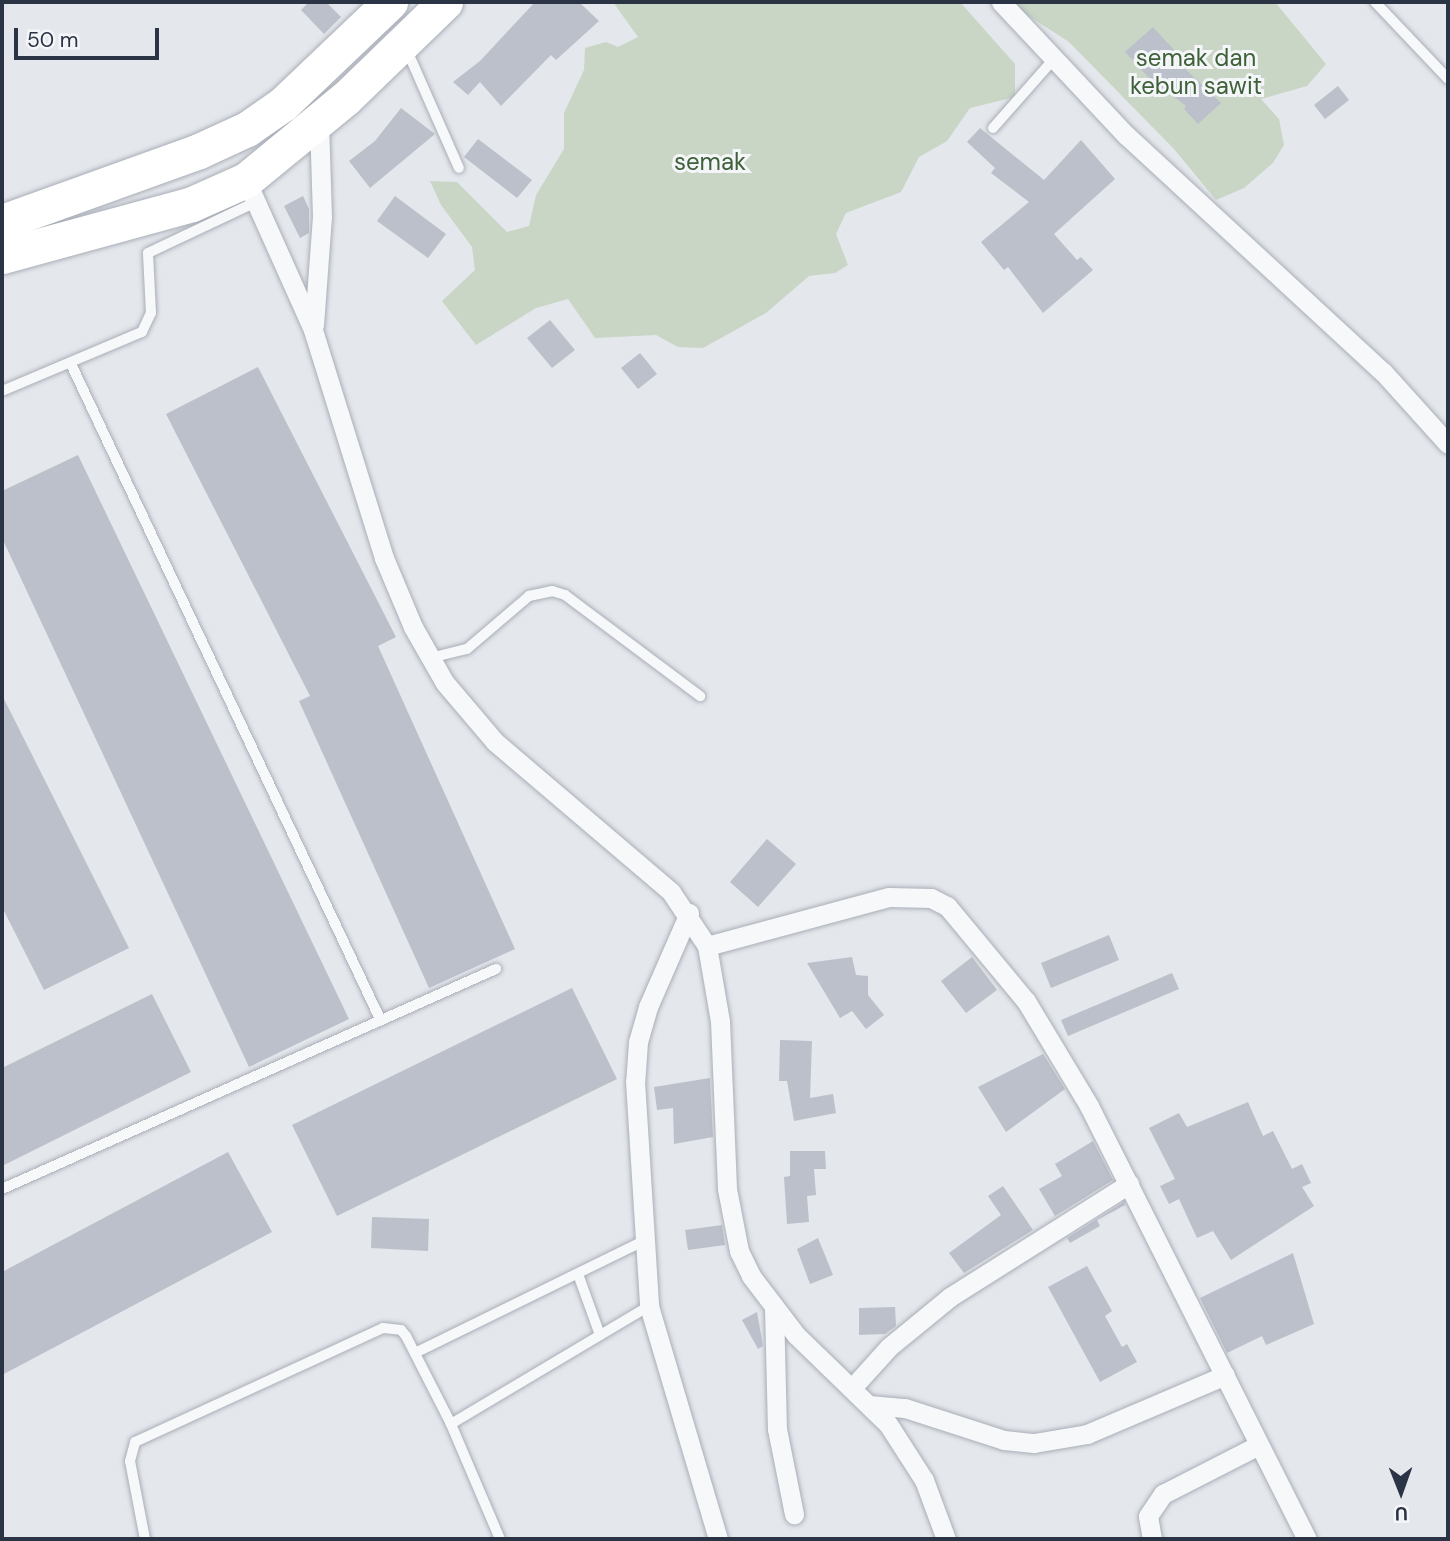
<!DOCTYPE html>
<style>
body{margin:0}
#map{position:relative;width:1450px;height:1541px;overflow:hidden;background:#e4e7ec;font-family:"DM Sans",sans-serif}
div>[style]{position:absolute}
.green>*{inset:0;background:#c9d6c5}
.building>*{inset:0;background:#bbc0ca}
.roads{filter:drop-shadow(0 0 2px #a9aeb7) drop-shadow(0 0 2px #a9aeb7)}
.lane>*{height:10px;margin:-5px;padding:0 5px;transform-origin:5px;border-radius:5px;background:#f7f8fa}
.street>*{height:19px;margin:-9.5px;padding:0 9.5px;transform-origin:9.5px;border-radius:9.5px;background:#f7f8fa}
.highway>*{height:35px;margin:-17.5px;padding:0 17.5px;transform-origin:17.5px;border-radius:17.5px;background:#fff}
span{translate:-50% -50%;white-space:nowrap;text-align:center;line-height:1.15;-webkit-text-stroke:6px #f4f6f9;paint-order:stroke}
.park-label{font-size:24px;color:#3f6138}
.frame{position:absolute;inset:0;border:4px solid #2b3445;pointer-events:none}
.north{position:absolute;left:1366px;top:1457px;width:70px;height:70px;-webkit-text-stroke:5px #f4f6f9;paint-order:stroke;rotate:179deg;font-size:19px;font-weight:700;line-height:28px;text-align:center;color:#2b3445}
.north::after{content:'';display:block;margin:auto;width:24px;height:32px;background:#2b3445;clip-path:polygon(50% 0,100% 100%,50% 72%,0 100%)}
.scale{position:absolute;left:14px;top:28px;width:145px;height:32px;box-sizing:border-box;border:4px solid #2b3445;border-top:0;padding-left:9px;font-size:21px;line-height:24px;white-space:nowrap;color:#2b3445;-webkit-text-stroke:5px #f4f6f9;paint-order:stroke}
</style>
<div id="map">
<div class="green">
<div style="clip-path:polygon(613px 2px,960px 2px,1015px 64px,1015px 97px,970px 108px,947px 141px,919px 157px,901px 192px,846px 213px,836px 234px,848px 265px,835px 273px,809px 276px,766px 313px,703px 348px,678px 347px,656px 335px,595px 338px,568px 299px,536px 308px,476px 345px,442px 301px,475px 270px,472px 247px,441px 205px,430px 181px,457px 182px,507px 232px,529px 226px,536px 195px,564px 149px,564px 113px,584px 70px,585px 48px,606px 42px,618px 47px,638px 37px)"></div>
<div style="clip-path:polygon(1007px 2px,1275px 2px,1326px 64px,1307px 86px,1261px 99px,1279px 119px,1284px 145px,1273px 163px,1244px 188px,1216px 200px,1174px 149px,1069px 42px)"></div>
</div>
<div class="building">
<div style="clip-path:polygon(309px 2px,326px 2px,341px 17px,324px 34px,301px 10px)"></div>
<div style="clip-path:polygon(535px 2px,579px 2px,599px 21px,556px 60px,551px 55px,501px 106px,480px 82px,468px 95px,453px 82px,480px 61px)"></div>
<div style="clip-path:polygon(1153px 27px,1176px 52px,1172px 56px,1221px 103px,1198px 124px,1184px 109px,1186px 106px,1148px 77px,1125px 52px)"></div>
<div style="clip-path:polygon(1338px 86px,1349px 100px,1325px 119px,1314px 105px)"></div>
<div style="clip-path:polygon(401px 108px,435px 134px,370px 188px,349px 161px,375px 141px)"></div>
<div style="clip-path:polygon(980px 128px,1044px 180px,1081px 140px,1115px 179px,1054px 234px,1077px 260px,1081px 257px,1093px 270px,1043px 313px,1008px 267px,1004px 270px,981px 242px,1029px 202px,991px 173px,995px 168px,967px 142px)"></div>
<div style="clip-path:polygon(478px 139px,532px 180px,517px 198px,464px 157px)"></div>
<div style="clip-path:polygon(303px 196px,309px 209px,309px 233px,300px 238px,284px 206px)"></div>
<div style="clip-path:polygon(395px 196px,446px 234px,428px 258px,377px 221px)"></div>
<div style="clip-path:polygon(550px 320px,575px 350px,552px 368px,527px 338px)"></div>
<div style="clip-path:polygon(640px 353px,657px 374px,638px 389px,621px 368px)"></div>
<div style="clip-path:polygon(258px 367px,396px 637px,378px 646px,515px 949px,429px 988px,299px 701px,310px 696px,166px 414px)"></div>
<div style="clip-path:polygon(78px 455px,349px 1019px,249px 1067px,2px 538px,2px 491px)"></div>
<div style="clip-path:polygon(2px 695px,129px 948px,44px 990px,2px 907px)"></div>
<div style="clip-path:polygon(767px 839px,796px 864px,758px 907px,730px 882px)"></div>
<div style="clip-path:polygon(1109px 935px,1119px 960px,1051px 988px,1041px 963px)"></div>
<div style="clip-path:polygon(852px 957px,856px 975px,868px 976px,868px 995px,884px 1015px,866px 1029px,852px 1011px,840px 1018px,807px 963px)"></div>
<div style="clip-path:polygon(972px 957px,997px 990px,966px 1013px,941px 981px)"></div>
<div style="clip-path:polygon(1172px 973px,1179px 989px,1068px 1036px,1061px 1020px)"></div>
<div style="clip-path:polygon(572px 988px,617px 1079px,337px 1216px,292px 1125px)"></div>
<div style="clip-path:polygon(152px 994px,191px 1072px,2px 1166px,2px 1068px)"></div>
<div style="clip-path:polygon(780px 1040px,812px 1041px,810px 1098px,833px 1094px,836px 1113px,794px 1121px,787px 1081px,779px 1081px)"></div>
<div style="clip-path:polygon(1043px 1054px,1065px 1089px,1006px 1132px,978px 1087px)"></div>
<div style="clip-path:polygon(710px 1078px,713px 1137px,674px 1144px,673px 1108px,657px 1110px,654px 1087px)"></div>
<div style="clip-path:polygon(1248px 1102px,1263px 1136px,1273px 1131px,1292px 1169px,1302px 1164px,1311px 1183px,1302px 1187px,1314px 1206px,1231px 1260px,1213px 1231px,1197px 1238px,1179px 1199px,1169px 1204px,1160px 1186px,1175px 1179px,1149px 1128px,1179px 1113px,1187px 1127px)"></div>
<div style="clip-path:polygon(1093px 1141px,1113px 1180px,1055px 1216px,1039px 1189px,1062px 1176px,1055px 1164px)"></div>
<div style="clip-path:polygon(790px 1151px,825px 1151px,826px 1169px,814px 1169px,816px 1195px,807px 1196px,809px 1222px,787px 1224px,784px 1177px,790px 1176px)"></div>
<div style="clip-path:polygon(228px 1152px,272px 1232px,2px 1375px,2px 1272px)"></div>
<div style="clip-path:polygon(1003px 1186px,1033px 1230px,964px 1273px,949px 1253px,1001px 1215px,988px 1196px)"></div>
<div style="clip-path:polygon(1124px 1202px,1125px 1205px,1097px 1220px,1100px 1226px,1070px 1243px,1067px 1238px)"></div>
<div style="clip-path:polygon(372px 1217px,429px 1219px,428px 1251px,371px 1248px)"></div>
<div style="clip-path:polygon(722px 1225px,725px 1245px,688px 1250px,685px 1230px)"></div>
<div style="clip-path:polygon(818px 1238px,833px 1275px,810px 1284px,797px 1249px)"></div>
<div style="clip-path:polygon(1293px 1253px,1314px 1324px,1266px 1345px,1262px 1336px,1227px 1353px,1200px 1298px)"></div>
<div style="clip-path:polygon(1087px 1266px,1112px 1311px,1105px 1316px,1122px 1347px,1127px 1344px,1137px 1362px,1100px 1382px,1048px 1287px)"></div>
<div style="clip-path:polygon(895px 1307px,896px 1326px,885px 1334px,859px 1335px,859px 1308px)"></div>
<div style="clip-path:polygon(757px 1312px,763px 1346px,758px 1349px,742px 1320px)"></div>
</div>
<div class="roads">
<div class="lane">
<div style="left:1375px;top:2px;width:106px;rotate:46.5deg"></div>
<div style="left:406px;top:48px;width:131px;rotate:66.2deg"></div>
<div style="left:993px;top:128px;width:91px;rotate:-48.6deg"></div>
<div style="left:71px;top:364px;width:726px;rotate:64.74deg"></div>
<div style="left:2px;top:391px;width:152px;rotate:-22.9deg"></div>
<div style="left:142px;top:332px;width:21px;rotate:-65deg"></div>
<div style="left:151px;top:313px;width:60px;rotate:-92.9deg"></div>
<div style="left:148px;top:253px;width:119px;rotate:-25.3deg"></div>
<div style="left:430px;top:658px;width:38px;rotate:-14deg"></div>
<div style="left:467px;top:649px;width:82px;rotate:-40.5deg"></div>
<div style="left:529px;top:596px;width:24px;rotate:-12deg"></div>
<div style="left:552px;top:591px;width:14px;rotate:17deg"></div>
<div style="left:565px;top:595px;width:169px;rotate:36.8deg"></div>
<div style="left:2px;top:1189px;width:541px;rotate:-24.01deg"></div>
<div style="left:578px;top:1274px;width:65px;rotate:70.2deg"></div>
<div style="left:415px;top:1353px;width:255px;rotate:-26.1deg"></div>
<div style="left:145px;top:1539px;width:79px;rotate:-100.9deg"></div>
<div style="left:130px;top:1461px;width:20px;rotate:-75deg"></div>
<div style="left:135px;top:1442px;width:273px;rotate:-24.7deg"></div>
<div style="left:383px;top:1328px;width:18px;rotate:6deg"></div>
<div style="left:401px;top:1330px;width:8px;rotate:50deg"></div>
<div style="left:406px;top:1336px;width:99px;rotate:62.9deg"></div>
<div style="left:500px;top:1539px;width:125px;rotate:-113.1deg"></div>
<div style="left:451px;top:1424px;width:230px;rotate:-30.8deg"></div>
</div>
<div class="street">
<div style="left:1001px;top:2px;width:184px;rotate:46.8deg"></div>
<div style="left:1127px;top:136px;width:348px;rotate:42.7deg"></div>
<div style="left:1383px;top:372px;width:97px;rotate:47.9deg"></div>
<div style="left:246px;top:180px;width:164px;rotate:65.9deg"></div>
<div style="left:313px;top:330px;width:239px;rotate:72.7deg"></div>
<div style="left:384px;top:558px;width:75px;rotate:67.2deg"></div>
<div style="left:413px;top:627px;width:64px;rotate:60.3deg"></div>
<div style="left:445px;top:683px;width:77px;rotate:49.7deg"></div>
<div style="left:495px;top:742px;width:231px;rotate:40.4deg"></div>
<div style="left:671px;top:892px;width:65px;rotate:56.3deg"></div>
<div style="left:707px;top:946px;width:188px;rotate:-15.1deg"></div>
<div style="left:889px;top:897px;width:42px;rotate:1.4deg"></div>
<div style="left:931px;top:898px;width:18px;rotate:27deg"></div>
<div style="left:947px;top:906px;width:124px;rotate:50.3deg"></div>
<div style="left:1026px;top:1001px;width:122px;rotate:59deg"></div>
<div style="left:1089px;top:1106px;width:485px;rotate:63.3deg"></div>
<div style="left:314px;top:325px;width:108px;rotate:-85.8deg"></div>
<div style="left:322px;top:217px;width:95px;rotate:-91.8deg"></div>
<div style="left:689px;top:913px;width:103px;rotate:113.6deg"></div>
<div style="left:648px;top:1007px;width:36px;rotate:106deg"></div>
<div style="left:638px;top:1042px;width:39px;rotate:94deg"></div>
<div style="left:635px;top:1081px;width:225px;rotate:86.4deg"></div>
<div style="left:649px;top:1306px;width:243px;rotate:73.5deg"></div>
<div style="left:707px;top:946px;width:76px;rotate:80.2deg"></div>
<div style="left:720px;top:1021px;width:168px;rotate:87.6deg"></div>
<div style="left:727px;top:1189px;width:63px;rotate:79deg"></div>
<div style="left:739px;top:1251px;width:28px;rotate:64deg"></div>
<div style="left:751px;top:1276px;width:74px;rotate:52.7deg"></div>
<div style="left:796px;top:1335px;width:128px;rotate:44.1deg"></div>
<div style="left:888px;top:1424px;width:67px;rotate:57.3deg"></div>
<div style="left:924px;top:1480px;width:63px;rotate:69.6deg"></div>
<div style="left:774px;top:1307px;width:122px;rotate:88.6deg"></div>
<div style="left:777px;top:1429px;width:87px;rotate:78.7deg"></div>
<div style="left:852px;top:1388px;width:55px;rotate:-47.9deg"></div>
<div style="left:889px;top:1347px;width:79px;rotate:-39.3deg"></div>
<div style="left:950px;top:1297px;width:212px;rotate:-32.3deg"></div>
<div style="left:869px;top:1405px;width:36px;rotate:5deg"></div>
<div style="left:905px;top:1408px;width:104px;rotate:17.9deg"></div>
<div style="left:1004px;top:1440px;width:30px;rotate:6deg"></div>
<div style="left:1034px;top:1443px;width:54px;rotate:-9.6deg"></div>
<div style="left:1087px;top:1434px;width:150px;rotate:-23.1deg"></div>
<div style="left:1152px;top:1539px;width:23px;rotate:-100deg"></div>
<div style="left:1148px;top:1516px;width:27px;rotate:-56deg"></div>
<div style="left:1163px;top:1494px;width:106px;rotate:-27.1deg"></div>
</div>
<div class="highway">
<div style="left:2px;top:222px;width:209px;rotate:-19.8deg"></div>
<div style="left:199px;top:151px;width:53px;rotate:-24.6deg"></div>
<div style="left:247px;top:129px;width:44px;rotate:-34.8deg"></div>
<div style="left:283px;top:104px;width:148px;rotate:-43.6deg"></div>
<div style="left:2px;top:256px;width:197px;rotate:-15.3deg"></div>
<div style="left:192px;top:204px;width:59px;rotate:-24deg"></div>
<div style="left:246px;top:180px;width:129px;rotate:-39.4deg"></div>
<div style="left:346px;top:98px;width:138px;rotate:-44.1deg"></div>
</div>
</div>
<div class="park-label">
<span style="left:1196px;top:72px">semak dan<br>kebun sawit</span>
<span style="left:710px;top:162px">semak</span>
</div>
<div class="frame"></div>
<div class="north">U</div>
<div class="scale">50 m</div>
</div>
